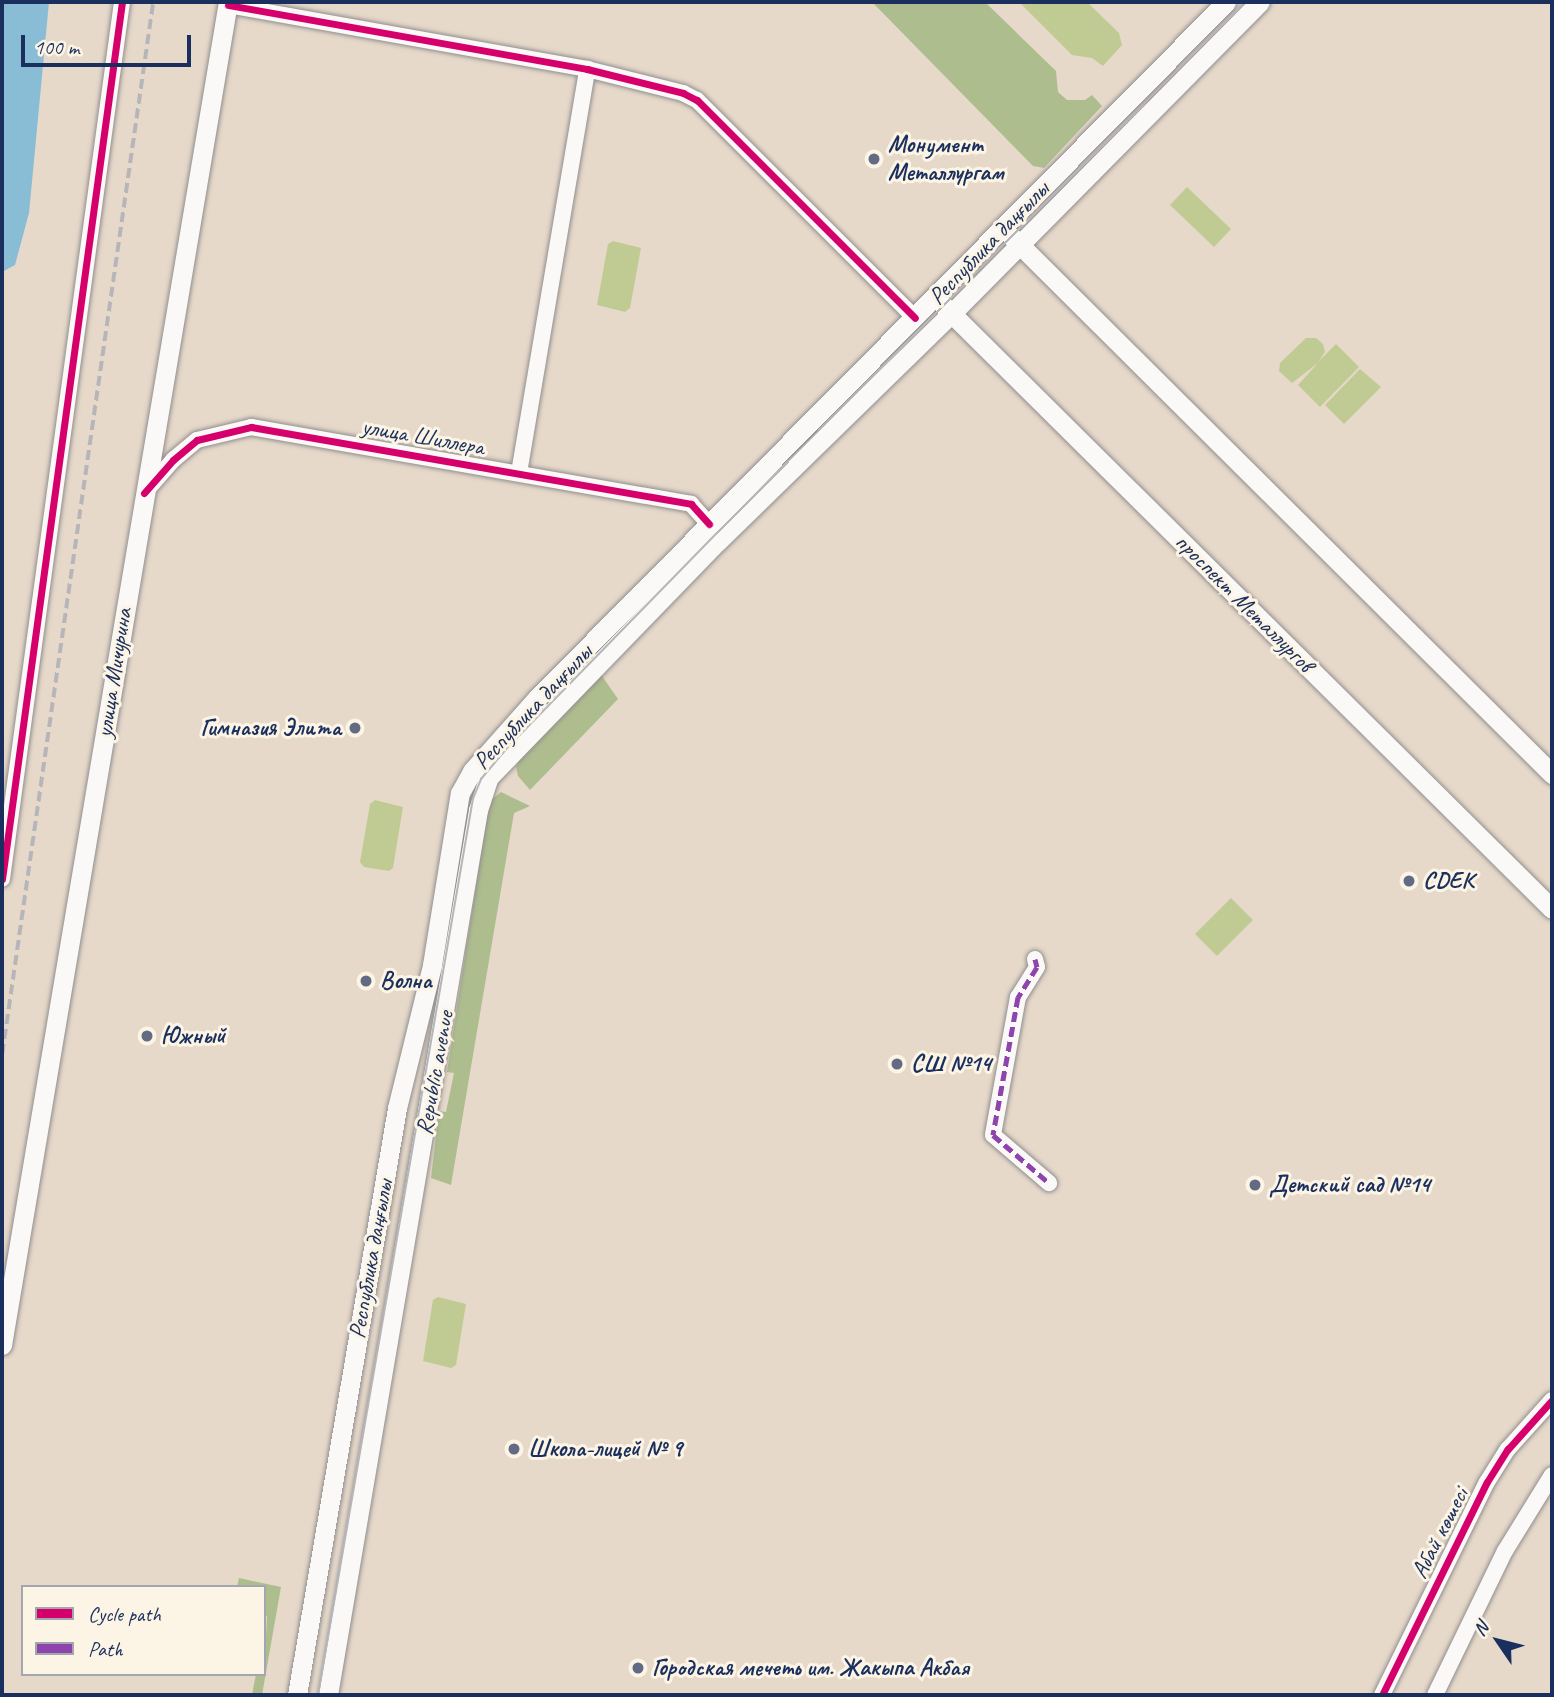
<!DOCTYPE html>
<meta charset="utf-8">
<style>
body{margin:0}
#map{position:relative;width:1554px;height:1697px;overflow:hidden;background:#e6d9ca;font-family:Caveat,sans-serif}
div>[style]{position:absolute}
.green>*{inset:0;background:#c0cb94}
.forest>*{inset:0;background:#aebd8e}
.water>*{inset:0;background:#89bcd5}
.roads{filter:drop-shadow(0 0 2px #918e8e) drop-shadow(0 0 2px #918e8e)}
.minor>*{height:16px;margin:-8px;padding:0 8px;transform-origin:8px;border-radius:8px;background:#fbf9f7}
.major>*{height:19px;margin:-9.5px;padding:0 9.5px;transform-origin:9.5px;border-radius:9.5px;background:#fbf9f7}
.tram>*{height:2px;margin:-1px;padding:0 1px;transform-origin:1px;border-radius:1px;background:#b6b6b9}
.rail>*{height:3.5px;margin-top:-1.75px;transform-origin:0;background:repeating-linear-gradient(90deg,#b6b6b9 0 10px,transparent 0 15px)}
.quiet>*{height:5px;margin-top:-2.5px;transform-origin:0;background:repeating-linear-gradient(90deg,#8e44ad 0 10px,transparent 0 15px)}
.cycleway>*{height:7px;margin:-3.5px;padding:0 3.5px;transform-origin:3.5px;border-radius:3.5px;background:#d6006c}
.dots>*{width:19px;height:19px;translate:-50% -50%;box-sizing:border-box;border:4px solid #fcf5e5;border-radius:50%}
span{translate:-50% -50%;white-space:nowrap;text-align:center;line-height:1.15;-webkit-text-stroke:6px #fcf5e5;paint-order:stroke}
.poi-label{font-size:24px;color:#1b2f5e;font-weight:700}
.left{translate:0 -50%;text-align:left}
.right{translate:-100% -50%;text-align:right}
.street-label{font-size:24px;color:#1b2f5e}
.frame{position:absolute;inset:0;border:4px solid #1b2f5e;pointer-events:none}
.legend{position:absolute;left:21px;top:1585px;width:245px;height:91px;box-sizing:border-box;background:#fcf5e5;border:2px solid #a2a6af;margin:0;padding:9px 12px;list-style:none;font-size:21px;color:#1b2f5e}
.legend li{display:flex;align-items:center;gap:14px;height:35px}
.legend b{width:35px;border:2px solid #a2a6af}
.north{position:absolute;left:1463px;top:1606px;width:70px;height:70px;-webkit-text-stroke:5px #fcf5e5;paint-order:stroke;rotate:305deg;font-size:19px;font-weight:700;line-height:28px;text-align:center;color:#1b2f5e}
.north::after{content:'';display:block;margin:auto;width:24px;height:32px;background:#1b2f5e;clip-path:polygon(50% 0,100% 100%,50% 72%,0 100%)}
.scale{position:absolute;left:21px;top:35px;width:170px;height:32px;box-sizing:border-box;border:4px solid #1b2f5e;border-top:0;padding-left:9px;font-size:21px;line-height:24px;white-space:nowrap;color:#1b2f5e;-webkit-text-stroke:5px #fcf5e5;paint-order:stroke}
</style>
<div id="map">
<div class="green">
<div style="clip-path:polygon(1019px 2px,1087px 2px,1119px 33px,1122px 45px,1103px 66px,1092px 58px,1072px 55px)"></div>
<div style="clip-path:polygon(1187px 187px,1231px 229px,1214px 247px,1170px 205px)"></div>
<div style="clip-path:polygon(613px 241px,641px 248px,630px 308px,625px 312px,597px 305px,608px 244px)"></div>
<div style="clip-path:polygon(1306px 338px,1316px 338px,1323px 344px,1325px 352px,1318px 362px,1336px 344px,1359px 367px,1320px 407px,1298px 385px,1318px 363px,1292px 383px,1279px 371px,1280px 363px)"></div>
<div style="clip-path:polygon(1360px 369px,1381px 387px,1344px 424px,1325px 405px)"></div>
<div style="clip-path:polygon(375px 800px,403px 807px,393px 868px,389px 871px,364px 867px,360px 862px,370px 804px)"></div>
<div style="clip-path:polygon(1231px 898px,1253px 920px,1217px 956px,1195px 934px)"></div>
<div style="clip-path:polygon(438px 1297px,466px 1304px,456px 1365px,451px 1368px,423px 1361px,433px 1300px)"></div>
</div>
<div class="forest">
<div style="clip-path:polygon(872px 2px,985px 2px,1056px 71px,1058px 92px,1067px 100px,1085px 100px,1092px 95px,1102px 106px,1044px 168px,1033px 166px)"></div>
<div style="clip-path:polygon(600px 673px,618px 699px,530px 790px,518px 776px,516px 767px,528px 744px)"></div>
<div style="clip-path:polygon(501px 792px,530px 806px,514px 813px,451px 1185px,431px 1178px,439px 1111px,446px 1112px,454px 1073px,447px 1072px,489px 802px)"></div>
<div style="clip-path:polygon(239px 1578px,281px 1587px,262px 1695px,252px 1695px,256px 1674px,264px 1674px,267px 1616px,264px 1615px,264px 1587px,237px 1587px)"></div>
</div>
<div class="water">
<div style="clip-path:polygon(2px 2px,49px 2px,29px 213px,15px 265px,2px 272px)"></div>
</div>
<div class="roads">
<div class="minor">
<div style="left:228px;top:5px;width:365px;rotate:10.1deg"></div>
<div style="left:587px;top:69px;width:99px;rotate:14deg"></div>
<div style="left:683px;top:93px;width:16px;rotate:27deg"></div>
<div style="left:697px;top:100px;width:308px;rotate:45deg"></div>
<div style="left:519px;top:473px;width:410px;rotate:-80.4deg"></div>
<div style="left:145px;top:492px;width:43px;rotate:-48.8deg"></div>
<div style="left:173px;top:460px;width:31px;rotate:-40deg"></div>
<div style="left:197px;top:440px;width:56px;rotate:-13.5deg"></div>
<div style="left:251px;top:427px;width:447px;rotate:9.9deg"></div>
<div style="left:691px;top:504px;width:27px;rotate:48deg"></div>
<div style="left:2px;top:879px;width:885px;rotate:-82.21deg"></div>
<div style="left:1035px;top:959px;width:8px;rotate:76deg"></div>
<div style="left:1037px;top:967px;width:36px;rotate:122deg"></div>
<div style="left:1018px;top:997px;width:140px;rotate:100.3deg"></div>
<div style="left:993px;top:1135px;width:74px;rotate:40.6deg"></div>
<div style="left:1382px;top:1695px;width:237px;rotate:-63.8deg"></div>
<div style="left:1487px;top:1482px;width:39px;rotate:-58deg"></div>
<div style="left:1508px;top:1449px;width:66px;rotate:-48.1deg"></div>
<div style="left:1435px;top:1695px;width:160px;rotate:-64.1deg"></div>
<div style="left:1505px;top:1551px;width:89px;rotate:-58.3deg"></div>
</div>
<div class="major">
<div style="left:1012px;top:237px;width:762px;rotate:44.84deg"></div>
<div style="left:944px;top:306px;width:856px;rotate:44.76deg"></div>
<div style="left:2px;top:1345px;width:1362px;rotate:-80.45deg"></div>
<div style="left:297px;top:1695px;width:595px;rotate:-80.33deg"></div>
<div style="left:397px;top:1108px;width:147px;rotate:-76.2deg"></div>
<div style="left:432px;top:965px;width:174px;rotate:-80.8deg"></div>
<div style="left:460px;top:793px;width:25px;rotate:-61deg"></div>
<div style="left:472px;top:771px;width:99px;rotate:-48.3deg"></div>
<div style="left:538px;top:697px;width:978px;rotate:-45.29deg"></div>
<div style="left:328px;top:1695px;width:898px;rotate:-80.38deg"></div>
<div style="left:478px;top:810px;width:35px;rotate:-72deg"></div>
<div style="left:489px;top:777px;width:329px;rotate:-45.9deg"></div>
<div style="left:718px;top:541px;width:325px;rotate:-44.3deg"></div>
<div style="left:951px;top:314px;width:439px;rotate:-45.3deg"></div>
</div>
</div>
<div class="tram">
<div style="left:318px;top:1695px;width:909px;rotate:-80.19deg"></div>
<div style="left:473px;top:799px;width:22px;rotate:-68deg"></div>
<div style="left:481px;top:779px;width:42px;rotate:-49.8deg"></div>
<div style="left:508px;top:747px;width:299px;rotate:-45.7deg"></div>
<div style="left:717px;top:533px;width:749px;rotate:-45.16deg"></div>
</div>
<div class="rail">
<div style="left:2px;top:1054px;width:1063px;rotate:-81.83deg"></div>
</div>
<div class="quiet">
<div style="left:1035px;top:959px;width:8px;rotate:76deg"></div>
<div style="left:1037px;top:967px;width:36px;rotate:122deg"></div>
<div style="left:1018px;top:997px;width:140px;rotate:100.3deg"></div>
<div style="left:993px;top:1135px;width:74px;rotate:40.6deg"></div>
</div>
<div class="cycleway">
<div style="left:228px;top:5px;width:365px;rotate:10.1deg"></div>
<div style="left:587px;top:69px;width:99px;rotate:14deg"></div>
<div style="left:683px;top:93px;width:16px;rotate:27deg"></div>
<div style="left:697px;top:100px;width:308px;rotate:45deg"></div>
<div style="left:144px;top:493px;width:44px;rotate:-48.7deg"></div>
<div style="left:173px;top:460px;width:31px;rotate:-40deg"></div>
<div style="left:197px;top:440px;width:56px;rotate:-13.5deg"></div>
<div style="left:251px;top:427px;width:447px;rotate:9.9deg"></div>
<div style="left:691px;top:504px;width:27px;rotate:48deg"></div>
<div style="left:2px;top:879px;width:885px;rotate:-82.21deg"></div>
<div style="left:1382px;top:1695px;width:237px;rotate:-63.8deg"></div>
<div style="left:1487px;top:1482px;width:39px;rotate:-58deg"></div>
<div style="left:1508px;top:1449px;width:66px;rotate:-48.1deg"></div>
</div>
<div class="dots">
<div style="left:874px;top:159px;background:#626a84"></div>
<div style="left:355px;top:728px;background:#626a84"></div>
<div style="left:1409px;top:881px;background:#626a84"></div>
<div style="left:366px;top:981px;background:#626a84"></div>
<div style="left:147px;top:1036px;background:#626a84"></div>
<div style="left:897px;top:1064px;background:#626a84"></div>
<div style="left:1255px;top:1185px;background:#626a84"></div>
<div style="left:514px;top:1449px;background:#626a84"></div>
<div style="left:638px;top:1668px;background:#626a84"></div>
</div>
<div class="poi-label">
<span class="left" style="left:888px;top:159px">Монумент<br>Металлургам</span>
<span class="right" style="left:341px;top:728px">Гимназия Элита</span>
<span class="left" style="left:1423px;top:881px">CDEK</span>
<span class="left" style="left:380px;top:981px">Волна</span>
<span class="left" style="left:161px;top:1036px">Южный</span>
<span class="left" style="left:911px;top:1064px">СШ №14</span>
<span class="left" style="left:1269px;top:1185px">Детский сад №14</span>
<span class="left" style="left:528px;top:1449px">Школа-лицей № 9</span>
<span class="left" style="left:652px;top:1668px">Городская мечеть им. Жакыпа Акбая</span>
</div>
<div class="street-label">
<span style="left:989px;top:243px;rotate:-46deg">Республика даңғылы</span>
<span style="left:423px;top:437px;rotate:10deg">улица Шиллера</span>
<span style="left:1244px;top:603px;rotate:45deg">проспект Металлургов</span>
<span style="left:114px;top:673px;rotate:-81deg">улица Мичурина</span>
<span style="left:533px;top:707px;rotate:-47deg">Республика даңғылы</span>
<span style="left:435px;top:1073px;rotate:-80deg">Republic avenue</span>
<span style="left:371px;top:1259px;rotate:-80deg">Республика даңғылы</span>
<span style="left:1440px;top:1533px;rotate:-63deg">Абай көшесі</span>
</div>
<div class="frame"></div>
<ul class="legend">
<li><b style="height:9px;background:#d6006c"></b>Cycle path</li>
<li><b style="height:9px;background:#8e44ad"></b>Path</li>
</ul>
<div class="north">N</div>
<div class="scale">100 m</div>
</div>
